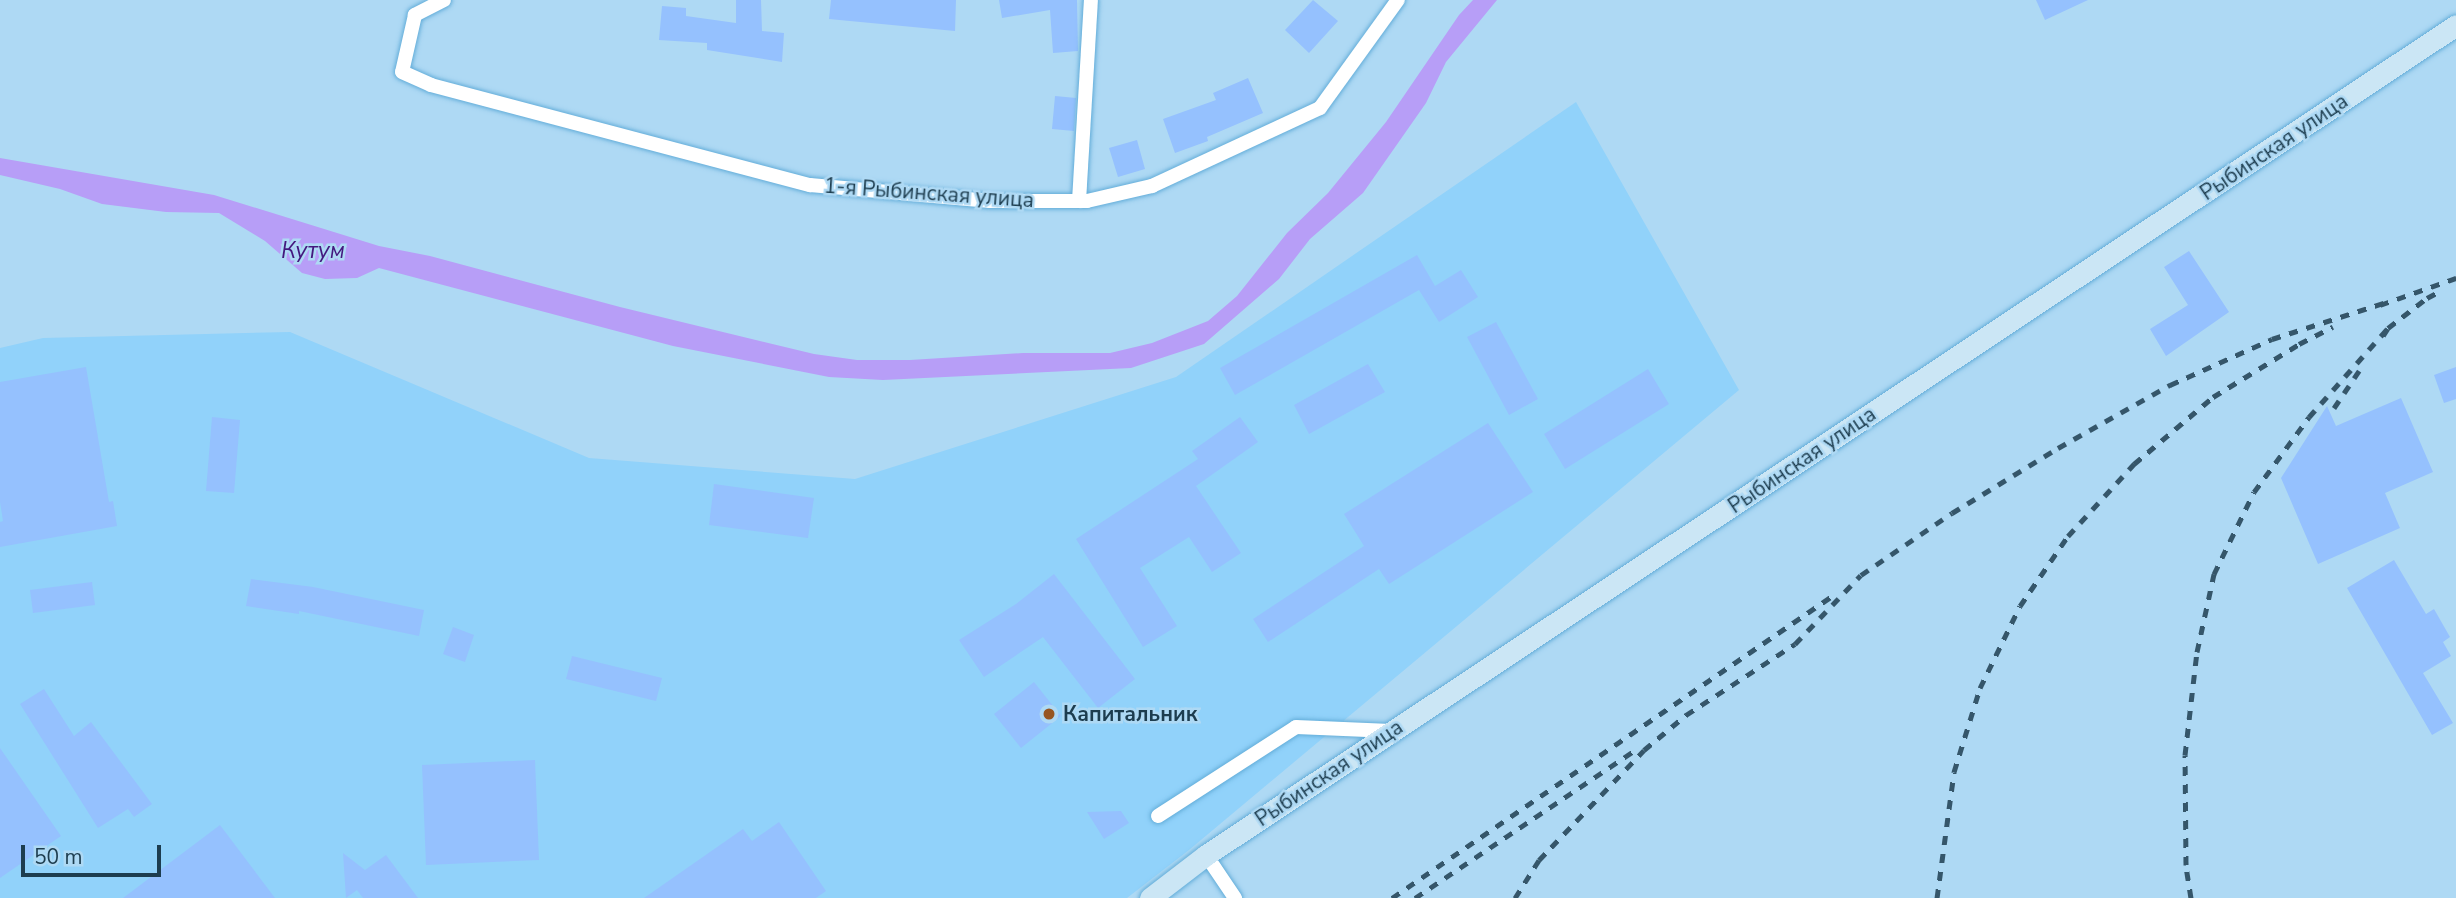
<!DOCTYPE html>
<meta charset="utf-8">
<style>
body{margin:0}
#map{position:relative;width:2456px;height:898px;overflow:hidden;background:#aed9f4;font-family:"Nunito Sans",sans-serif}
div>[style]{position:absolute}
.built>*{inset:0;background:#91d2fa}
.water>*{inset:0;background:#b79ef7}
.building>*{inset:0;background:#95c1fe}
.roads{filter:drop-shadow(0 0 2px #63add9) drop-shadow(0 0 2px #63add9)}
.street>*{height:14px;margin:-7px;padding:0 7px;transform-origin:7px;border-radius:7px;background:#fff}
.secondary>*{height:21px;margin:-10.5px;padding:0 10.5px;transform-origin:10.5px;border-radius:10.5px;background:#cbe6f5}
.rail>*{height:5px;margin-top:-2.5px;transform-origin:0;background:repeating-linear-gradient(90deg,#35566a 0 9px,transparent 0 18px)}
.dots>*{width:19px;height:19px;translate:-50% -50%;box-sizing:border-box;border:4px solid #aed9f4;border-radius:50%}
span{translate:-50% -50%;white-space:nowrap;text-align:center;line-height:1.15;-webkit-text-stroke:5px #aed9f4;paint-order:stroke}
.street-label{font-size:21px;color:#1d3d4f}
.poi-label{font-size:21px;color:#1d3d4f;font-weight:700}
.left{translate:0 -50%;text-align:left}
.water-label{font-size:23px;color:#44187e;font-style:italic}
.scale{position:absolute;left:21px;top:845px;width:140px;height:32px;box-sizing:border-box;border:4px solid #1d3d4f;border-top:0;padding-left:9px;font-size:21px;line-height:24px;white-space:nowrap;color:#1d3d4f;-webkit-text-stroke:5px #aed9f4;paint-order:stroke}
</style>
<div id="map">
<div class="built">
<div style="clip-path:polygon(1576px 102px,1739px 390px,1189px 850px,1127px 898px,0 898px,0 348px,43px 338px,290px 332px,589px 458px,855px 479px,1176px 377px)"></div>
</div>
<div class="water">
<div style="clip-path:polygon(1473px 0,1497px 0,1446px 62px,1426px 103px,1363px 193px,1310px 239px,1279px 279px,1204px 344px,1131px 368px,883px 380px,829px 377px,673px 346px,379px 268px,357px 278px,325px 279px,302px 273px,265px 241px,219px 213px,166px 212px,102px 204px,60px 189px,0 175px,0 158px,214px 195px,379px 246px,430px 256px,620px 307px,814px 354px,857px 360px,910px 360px,1023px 353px,1110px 353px,1152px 343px,1208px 321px,1237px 296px,1287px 233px,1328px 193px,1386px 122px,1459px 15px)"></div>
</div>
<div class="building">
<div style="clip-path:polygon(736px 0,761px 0,762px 31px,784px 33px,782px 62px,707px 50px,707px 43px,659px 40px,662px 6px,686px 8px,686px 16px,736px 23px)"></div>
<div style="clip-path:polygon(831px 0,956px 0,955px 31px,829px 19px)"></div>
<div style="clip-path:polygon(999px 0,1077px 0,1078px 51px,1053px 53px,1050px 10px,1002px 18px)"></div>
<div style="clip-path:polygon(1313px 0,1338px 21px,1309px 53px,1285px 30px)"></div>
<div style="clip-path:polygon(2036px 0,2088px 0,2045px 20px)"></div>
<div style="clip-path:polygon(1248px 78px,1263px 113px,1207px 137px,1208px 141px,1175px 153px,1163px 119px,1216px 100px,1213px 93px)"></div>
<div style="clip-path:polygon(1055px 96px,1076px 98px,1074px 131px,1052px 129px)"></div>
<div style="clip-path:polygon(1137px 140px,1145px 169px,1118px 177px,1109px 148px)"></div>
<div style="clip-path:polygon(2189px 251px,2229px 312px,2166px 356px,2150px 329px,2188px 305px,2164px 267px)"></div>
<div style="clip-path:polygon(1417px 255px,1435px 286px,1461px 270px,1478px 297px,1439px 322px,1419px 290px,1235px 395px,1220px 368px)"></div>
<div style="clip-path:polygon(1496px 322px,1538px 399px,1509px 415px,1467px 337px)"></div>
<div style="clip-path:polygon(1368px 364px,1385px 392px,1309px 434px,1294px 405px)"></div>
<div style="clip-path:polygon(86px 367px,109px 502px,113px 501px,117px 526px,0 547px,0 522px,3px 521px,0 502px,0 382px)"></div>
<div style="clip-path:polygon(2456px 367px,2456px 399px,2444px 403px,2434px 375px)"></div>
<div style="clip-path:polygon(1648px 369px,1669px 404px,1565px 469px,1544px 434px)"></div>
<div style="clip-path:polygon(2401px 398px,2433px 472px,2385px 493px,2400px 528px,2318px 564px,2281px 478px,2327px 406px,2336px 426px)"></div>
<div style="clip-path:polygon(212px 417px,240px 420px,234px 493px,206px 491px)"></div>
<div style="clip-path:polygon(1240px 417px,1258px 442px,1196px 486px,1241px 553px,1212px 572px,1189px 537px,1140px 568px,1177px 626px,1143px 647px,1076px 539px,1198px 459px,1192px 451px)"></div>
<div style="clip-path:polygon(1488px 423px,1533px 492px,1389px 584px,1379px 569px,1268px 642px,1253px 619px,1364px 546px,1344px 514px)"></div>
<div style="clip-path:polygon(714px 484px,814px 498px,808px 538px,709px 525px)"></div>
<div style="clip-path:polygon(2394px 560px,2426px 614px,2434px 609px,2450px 637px,2443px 642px,2451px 656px,2423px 673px,2453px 723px,2432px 735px,2347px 588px)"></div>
<div style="clip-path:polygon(1054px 574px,1135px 679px,1098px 708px,1043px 637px,984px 677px,959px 640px,1016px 604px)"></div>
<div style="clip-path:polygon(251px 579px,313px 587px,424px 610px,419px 636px,299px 611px,299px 614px,246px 606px)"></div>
<div style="clip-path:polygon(92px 582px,95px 605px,33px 613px,30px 590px)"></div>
<div style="clip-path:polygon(453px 627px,474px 635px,465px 662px,443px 654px)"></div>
<div style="clip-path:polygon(572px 656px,662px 678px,656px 701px,566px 679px)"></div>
<div style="clip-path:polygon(1034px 682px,1061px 716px,1021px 748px,994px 714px)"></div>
<div style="clip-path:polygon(44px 689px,74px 736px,91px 722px,152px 804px,134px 817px,128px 809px,98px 828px,20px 704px)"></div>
<div style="clip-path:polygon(0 748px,61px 836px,0 878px)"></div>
<div style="clip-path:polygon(535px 760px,539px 860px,426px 865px,422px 765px)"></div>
<div style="clip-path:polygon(1121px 811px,1129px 823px,1104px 839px,1087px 812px)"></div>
<div style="clip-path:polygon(779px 822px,826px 891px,816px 898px,644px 898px,743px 829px,752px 841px)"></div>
<div style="clip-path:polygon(220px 825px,275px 898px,123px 898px)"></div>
<div style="clip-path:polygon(343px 853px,365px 870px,386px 855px,418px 898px,363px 898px,357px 890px,346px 898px)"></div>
</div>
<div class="roads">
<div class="street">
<div style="left:444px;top:0;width:33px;rotate:153deg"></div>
<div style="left:415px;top:15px;width:58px;rotate:102.8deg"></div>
<div style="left:402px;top:72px;width:32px;rotate:24deg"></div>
<div style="left:431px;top:85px;width:392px;rotate:14.8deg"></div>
<div style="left:810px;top:185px;width:181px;rotate:5.1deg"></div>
<div style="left:990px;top:201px;width:97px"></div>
<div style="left:1087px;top:201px;width:67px;rotate:-13deg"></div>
<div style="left:1152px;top:186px;width:185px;rotate:-24.9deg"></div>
<div style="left:1320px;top:108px;width:133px;rotate:-54.2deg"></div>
<div style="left:1079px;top:201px;width:201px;rotate:-86.6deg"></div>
<div style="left:1158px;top:816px;width:164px;rotate:-32.8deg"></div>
<div style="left:1296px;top:727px;width:95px;rotate:2.4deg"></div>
<div style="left:1206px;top:855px;width:52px;rotate:56deg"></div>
</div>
<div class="secondary">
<div style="left:1150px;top:898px;width:71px;rotate:-37.5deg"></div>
<div style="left:1206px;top:855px;width:1500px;rotate:-33.58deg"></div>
</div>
</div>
<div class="rail">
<div style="left:2380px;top:305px;width:81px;rotate:-19.6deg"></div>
<div style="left:2383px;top:336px;width:9px;rotate:-58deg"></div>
<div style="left:2388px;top:328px;width:49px;rotate:-37.6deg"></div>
<div style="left:2427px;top:298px;width:15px;rotate:-28deg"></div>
<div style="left:2334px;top:408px;width:45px;rotate:-56deg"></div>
<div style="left:1392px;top:898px;width:534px;rotate:-34.46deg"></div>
<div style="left:1415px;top:898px;width:264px;rotate:-33.9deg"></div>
<div style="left:1515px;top:898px;width:45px;rotate:-57.7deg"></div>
<div style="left:1539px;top:860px;width:152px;rotate:-46.3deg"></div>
<div style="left:1644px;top:750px;width:55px;rotate:-39.8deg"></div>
<div style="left:1686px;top:715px;width:130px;rotate:-33.1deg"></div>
<div style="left:1795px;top:644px;width:95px;rotate:-46.3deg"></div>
<div style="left:1861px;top:575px;width:110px;rotate:-34.3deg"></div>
<div style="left:1952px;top:513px;width:124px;rotate:-31.5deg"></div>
<div style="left:2058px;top:448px;width:129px;rotate:-29.4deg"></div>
<div style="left:2170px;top:385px;width:112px;rotate:-24.3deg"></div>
<div style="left:2272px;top:339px;width:124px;rotate:-17.9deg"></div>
<div style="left:1937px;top:898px;width:127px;rotate:-82.3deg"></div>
<div style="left:1954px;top:772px;width:88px;rotate:-72.8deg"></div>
<div style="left:1980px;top:688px;width:91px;rotate:-64deg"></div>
<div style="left:2020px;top:606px;width:85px;rotate:-55.6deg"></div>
<div style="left:2068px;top:536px;width:98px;rotate:-47.5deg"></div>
<div style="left:2134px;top:464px;width:104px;rotate:-40.3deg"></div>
<div style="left:2213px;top:397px;width:101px;rotate:-31.6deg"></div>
<div style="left:2299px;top:344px;width:38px;rotate:-27deg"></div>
<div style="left:2191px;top:898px;width:33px;rotate:-99deg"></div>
<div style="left:2186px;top:865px;width:110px;rotate:-90.5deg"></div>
<div style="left:2185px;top:755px;width:104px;rotate:-83.4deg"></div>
<div style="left:2197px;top:652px;width:80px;rotate:-77.7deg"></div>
<div style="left:2214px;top:574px;width:91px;rotate:-64deg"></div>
<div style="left:2254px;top:492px;width:93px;rotate:-53.7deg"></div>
<div style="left:2309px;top:417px;width:119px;rotate:-48.4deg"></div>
</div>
<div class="dots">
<div style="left:1049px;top:714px;background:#975621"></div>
</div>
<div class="street-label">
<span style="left:2274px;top:147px;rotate:-34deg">Рыбинская улица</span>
<span style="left:929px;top:193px;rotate:4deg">1-я Рыбинская улица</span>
<span style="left:1802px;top:460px;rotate:-34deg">Рыбинская улица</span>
<span style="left:1329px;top:773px;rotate:-34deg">Рыбинская улица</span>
</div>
<div class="poi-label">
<span class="left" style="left:1063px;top:714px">Капитальник</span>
</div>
<div class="water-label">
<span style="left:313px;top:251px">Кутум</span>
</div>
<div class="scale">50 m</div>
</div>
